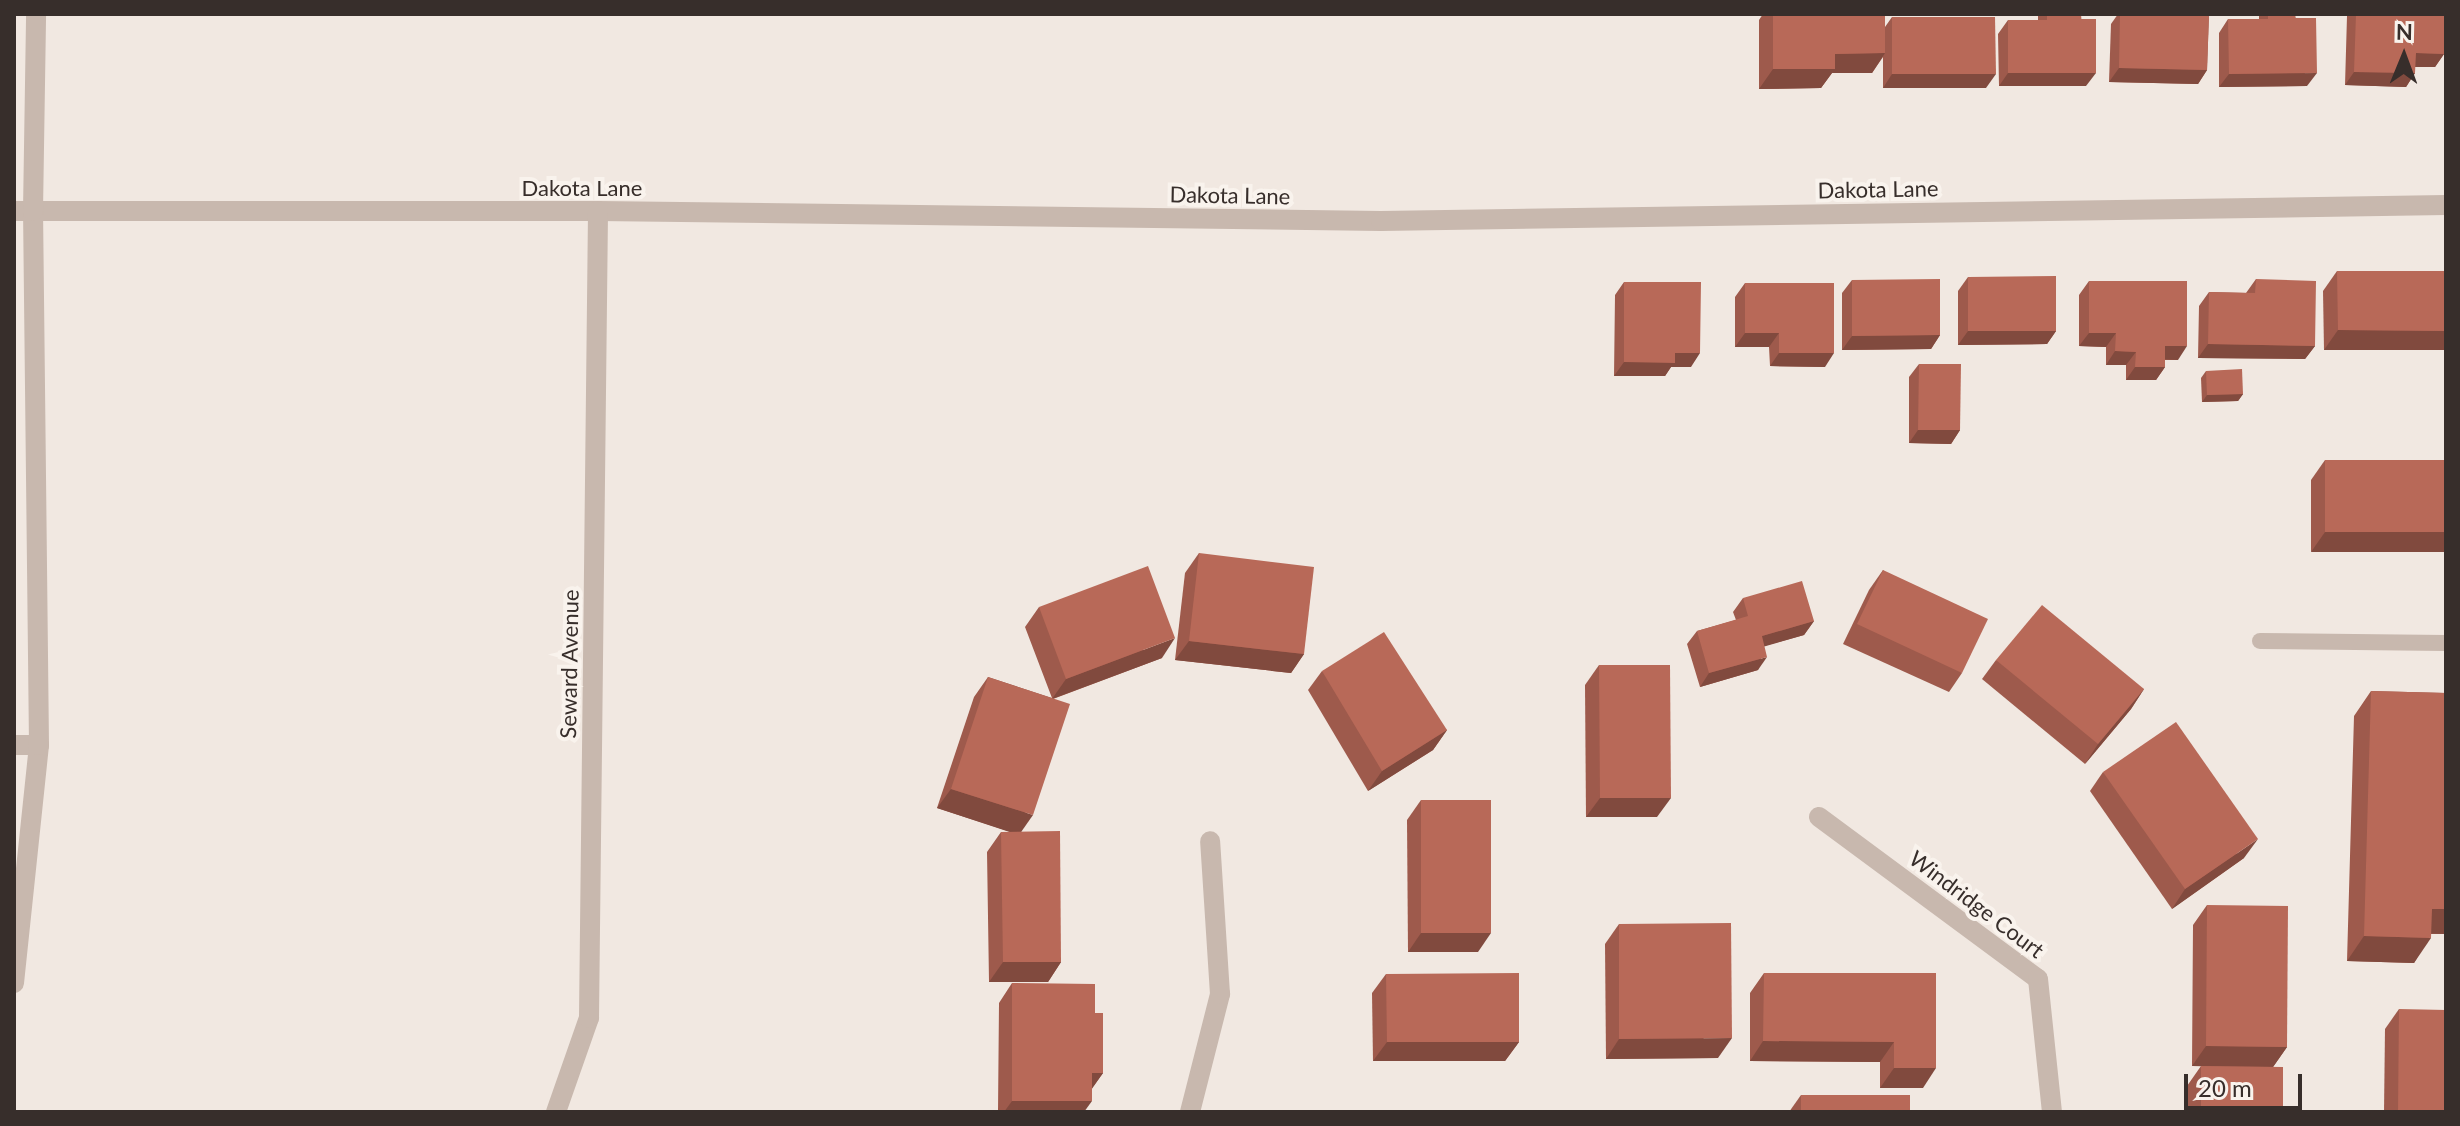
<!DOCTYPE html>
<style>
body{margin:0}
#map{position:relative;width:2460px;height:1126px;overflow:hidden;background:#f1e8e1;font-family:Lato,sans-serif}
div>[style]{position:absolute}
.service>*{height:16px;margin:-8px;padding:0 8px;transform-origin:8px;border-radius:8px;background:#c8b8ae}
.minor>*{height:20px;margin:-10px;padding:0 10px;transform-origin:10px;border-radius:10px;background:#c8b8ae}
.wall>*{inset:0;background:#9e5a4c}
.shaded-wall>*{inset:0;background:#814a3e}
.building>*{inset:0;background:#b86958}
span{translate:-50% -50%;white-space:nowrap;text-align:center;line-height:1.15;-webkit-text-stroke:8px #f9f3ed;paint-order:stroke}
.street-label{font-size:22px;color:#372e2b}
.frame{position:absolute;inset:0;border:16px solid #372e2b;pointer-events:none}
.north{position:absolute;left:2364px;top:16px;width:80px;height:80px;-webkit-text-stroke:6px #f9f3ed;paint-order:stroke;rotate:1deg;font-size:22px;font-weight:700;line-height:32px;text-align:center;color:#372e2b}
.north::after{content:'';display:block;margin:auto;width:28px;height:36px;background:#372e2b;clip-path:polygon(50% 0,100% 100%,50% 72%,0 100%)}
.scale{position:absolute;left:2184px;top:1074px;width:118px;height:36px;box-sizing:border-box;border:4px solid #372e2b;border-top:0;padding-left:10px;font-size:24px;line-height:28px;white-space:nowrap;color:#372e2b;-webkit-text-stroke:6px #f9f3ed;paint-order:stroke}
</style>
<div id="map">
<div class="service">
<div style="left:2260px;top:641px;width:186px;rotate:0.6deg"></div>
</div>
<div class="minor">
<div style="left:14px;top:211px;width:584px"></div>
<div style="left:598px;top:211px;width:783px;rotate:0.73deg"></div>
<div style="left:1381px;top:221px;width:1065px;rotate:-0.86deg"></div>
<div style="left:14px;top:745px;width:25px"></div>
<div style="left:1819px;top:817px;width:272px;rotate:36.5deg"></div>
<div style="left:2038px;top:979px;width:134px;rotate:84deg"></div>
<div style="left:14px;top:983px;width:239px;rotate:-84deg"></div>
<div style="left:39px;top:745px;width:534px;rotate:-90.64deg"></div>
<div style="left:33px;top:211px;width:197px;rotate:-89.1deg"></div>
<div style="left:556px;top:1112px;width:100px;rotate:-70.7deg"></div>
<div style="left:589px;top:1018px;width:807px;rotate:-89.36deg"></div>
<div style="left:1190px;top:1112px;width:122px;rotate:-75.7deg"></div>
<div style="left:1220px;top:994px;width:153px;rotate:-93.7deg"></div>
</div>
<div class="wall">
<div style="clip-path:polygon(1763px 14px,1885px 14px,1885px 27px,1892px 17px,1986px 88px,1883px 88px,1883px 57px,1872px 73px,1832px 73px,1821px 88px,1759px 89px,1759px 20px)"></div>
<div style="clip-path:polygon(2038px 14px,2081px 14px,2086px 86px,1999px 86px,1998px 34px,2008px 20px,2038px 20px)"></div>
<div style="clip-path:polygon(2118px 14px,2209px 14px,2207px 70px,2198px 84px,2109px 82px,2111px 24px)"></div>
<div style="clip-path:polygon(2259px 14px,2295px 14px,2307px 86px,2219px 87px,2219px 33px,2228px 19px,2259px 19px)"></div>
<div style="clip-path:polygon(2348px 14px,2445px 14px,2444px 54px,2435px 67px,2415px 67px,2415px 73px,2406px 87px,2345px 85px,2347px 16px)"></div>
<div style="clip-path:polygon(2337px 271px,2446px 271px,2446px 350px,2324px 350px,2323px 291px)"></div>
<div style="clip-path:polygon(1968px 277px,2056px 331px,2047px 344px,1958px 345px,1958px 291px)"></div>
<div style="clip-path:polygon(2256px 279px,2315px 346px,2305px 359px,2198px 358px,2199px 306px,2209px 292px,2246px 293px)"></div>
<div style="clip-path:polygon(1852px 280px,1940px 335px,1931px 349px,1842px 350px,1842px 293px)"></div>
<div style="clip-path:polygon(2089px 281px,2178px 360px,2165px 360px,2165px 367px,2156px 380px,2126px 380px,2126px 365px,2106px 365px,2106px 347px,2079px 346px,2079px 295px)"></div>
<div style="clip-path:polygon(1624px 282px,1691px 367px,1671px 367px,1665px 376px,1614px 376px,1615px 295px)"></div>
<div style="clip-path:polygon(1745px 283px,1825px 367px,1770px 366px,1769px 347px,1735px 347px,1735px 297px)"></div>
<div style="clip-path:polygon(1919px 364px,1960px 430px,1951px 444px,1909px 443px,1909px 377px)"></div>
<div style="clip-path:polygon(2206px 371px,2243px 394px,2238px 401px,2202px 402px,2201px 378px)"></div>
<div style="clip-path:polygon(2325px 460px,2446px 460px,2311px 552px,2311px 480px)"></div>
<div style="clip-path:polygon(1199px 553px,1304px 654px,1291px 673px,1175px 660px,1185px 573px)"></div>
<div style="clip-path:polygon(1883px 570px,1962px 673px,1949px 692px,1843px 644px,1869px 590px)"></div>
<div style="clip-path:polygon(1743px 598px,1814px 621px,1804px 635px,1764px 646px,1758px 670px,1700px 687px,1687px 644px,1697px 631px,1736px 620px,1733px 612px)"></div>
<div style="clip-path:polygon(1039px 607px,1162px 658px,1053px 699px,1021px 832px,1061px 962px,1048px 982px,989px 982px,987px 852px,1001px 832px,1011px 832px,937px 808px,974px 697px,988px 677px,1052px 698px,1025px 627px)"></div>
<div style="clip-path:polygon(1996px 660px,2144px 689px,2131px 709px,2085px 764px,1982px 679px)"></div>
<div style="clip-path:polygon(1599px 665px,1657px 817px,1586px 817px,1585px 685px)"></div>
<div style="clip-path:polygon(1322px 671px,1447px 730px,1433px 750px,1368px 791px,1308px 690px)"></div>
<div style="clip-path:polygon(2371px 691px,2446px 693px,2446px 934px,2431px 934px,2414px 963px,2347px 961px,2354px 716px)"></div>
<div style="clip-path:polygon(2103px 772px,2244px 858px,2172px 909px,2090px 791px)"></div>
<div style="clip-path:polygon(1421px 800px,1478px 952px,1408px 952px,1407px 820px)"></div>
<div style="clip-path:polygon(2207px 905px,2287px 1047px,2273px 1067px,2283px 1112px,2187px 1112px,2187px 1086px,2201px 1066px,2257px 1067px,2192px 1066px,2193px 925px)"></div>
<div style="clip-path:polygon(1619px 924px,1718px 1058px,1606px 1059px,1605px 944px)"></div>
<div style="clip-path:polygon(1764px 973px,1936px 973px,1923px 1088px,1880px 1088px,1880px 1062px,1750px 1061px,1750px 993px)"></div>
<div style="clip-path:polygon(1386px 974px,1519px 1042px,1505px 1061px,1373px 1061px,1372px 993px)"></div>
<div style="clip-path:polygon(1012px 983px,1095px 1013px,1103px 1073px,1092px 1088px,1084px 1112px,998px 1112px,999px 1003px)"></div>
<div style="clip-path:polygon(2399px 1009px,2446px 1112px,2384px 1112px,2385px 1029px)"></div>
<div style="clip-path:polygon(1801px 1095px,1910px 1112px,1789px 1112px)"></div>
</div>
<div class="shaded-wall">
<div style="clip-path:polygon(1885px 53px,1872px 73px,1832px 73px,1821px 88px,1759px 89px,1773px 69px,1835px 54px)"></div>
<div style="clip-path:polygon(2416px 53px,2444px 54px,2435px 67px,2406px 67px)"></div>
<div style="clip-path:polygon(2119px 68px,2207px 70px,2198px 84px,2109px 82px)"></div>
<div style="clip-path:polygon(2354px 72px,2415px 73px,2406px 87px,2345px 85px)"></div>
<div style="clip-path:polygon(2008px 73px,2096px 73px,2086px 86px,1999px 86px)"></div>
<div style="clip-path:polygon(2317px 73px,2307px 86px,2219px 87px,2229px 74px)"></div>
<div style="clip-path:polygon(1892px 74px,1996px 74px,1986px 88px,1883px 88px)"></div>
<div style="clip-path:polygon(2338px 330px,2446px 331px,2446px 350px,2324px 350px)"></div>
<div style="clip-path:polygon(1968px 331px,2056px 331px,2047px 344px,1958px 345px)"></div>
<div style="clip-path:polygon(1745px 333px,1779px 333px,1769px 347px,1735px 347px)"></div>
<div style="clip-path:polygon(2089px 333px,2116px 333px,2106px 347px,2079px 346px)"></div>
<div style="clip-path:polygon(1940px 335px,1931px 349px,1842px 350px,1852px 336px)"></div>
<div style="clip-path:polygon(2208px 344px,2315px 346px,2305px 359px,2198px 358px)"></div>
<div style="clip-path:polygon(2165px 346px,2187px 346px,2178px 360px,2156px 359px)"></div>
<div style="clip-path:polygon(2115px 351px,2136px 352px,2126px 365px,2106px 365px)"></div>
<div style="clip-path:polygon(1675px 353px,1700px 353px,1691px 367px,1671px 367px,1665px 376px,1614px 376px,1624px 362px)"></div>
<div style="clip-path:polygon(1779px 353px,1834px 353px,1825px 367px,1770px 366px)"></div>
<div style="clip-path:polygon(2135px 367px,2165px 367px,2156px 380px,2126px 380px)"></div>
<div style="clip-path:polygon(2243px 394px,2238px 401px,2202px 402px,2207px 395px)"></div>
<div style="clip-path:polygon(1918px 430px,1960px 430px,1951px 444px,1909px 443px)"></div>
<div style="clip-path:polygon(2325px 532px,2446px 532px,2446px 552px,2311px 552px)"></div>
<div style="clip-path:polygon(1814px 621px,1804px 635px,1752px 650px,1762px 636px)"></div>
<div style="clip-path:polygon(1175px 638px,1162px 658px,1052px 699px,1066px 679px)"></div>
<div style="clip-path:polygon(1189px 641px,1304px 654px,1291px 673px,1175px 660px)"></div>
<div style="clip-path:polygon(1767px 657px,1758px 670px,1700px 687px,1709px 673px)"></div>
<div style="clip-path:polygon(2144px 689px,2131px 709px,2085px 764px,2098px 744px)"></div>
<div style="clip-path:polygon(1447px 730px,1433px 750px,1368px 791px,1382px 771px)"></div>
<div style="clip-path:polygon(951px 789px,1033px 815px,1019px 835px,937px 808px)"></div>
<div style="clip-path:polygon(1600px 798px,1671px 798px,1657px 817px,1586px 817px)"></div>
<div style="clip-path:polygon(2258px 839px,2244px 858px,2172px 909px,2185px 889px)"></div>
<div style="clip-path:polygon(2432px 909px,2446px 909px,2446px 934px,2415px 933px)"></div>
<div style="clip-path:polygon(1421px 933px,1491px 933px,1478px 952px,1408px 952px)"></div>
<div style="clip-path:polygon(2364px 936px,2431px 938px,2414px 963px,2347px 961px)"></div>
<div style="clip-path:polygon(1003px 962px,1061px 962px,1048px 982px,989px 982px)"></div>
<div style="clip-path:polygon(1732px 1038px,1718px 1058px,1606px 1059px,1619px 1039px)"></div>
<div style="clip-path:polygon(1763px 1041px,1894px 1042px,1880px 1062px,1750px 1061px)"></div>
<div style="clip-path:polygon(1387px 1042px,1519px 1042px,1505px 1061px,1373px 1061px)"></div>
<div style="clip-path:polygon(2206px 1046px,2287px 1047px,2273px 1067px,2192px 1066px)"></div>
<div style="clip-path:polygon(1894px 1068px,1936px 1068px,1923px 1088px,1880px 1088px)"></div>
<div style="clip-path:polygon(1092px 1073px,1103px 1073px,1089px 1093px)"></div>
<div style="clip-path:polygon(1012px 1101px,1092px 1101px,1084px 1112px,1004px 1112px)"></div>
</div>
<div class="building">
<div style="clip-path:polygon(1773px 14px,1885px 14px,1885px 53px,1835px 54px,1835px 69px,1773px 69px)"></div>
<div style="clip-path:polygon(2047px 14px,2081px 14px,2081px 19px,2096px 19px,2096px 73px,2008px 73px,2008px 20px,2047px 20px)"></div>
<div style="clip-path:polygon(2120px 14px,2209px 14px,2207px 70px,2119px 68px)"></div>
<div style="clip-path:polygon(2268px 14px,2295px 14px,2295px 18px,2316px 18px,2317px 73px,2229px 74px,2228px 19px,2268px 19px)"></div>
<div style="clip-path:polygon(2356px 14px,2445px 14px,2444px 54px,2416px 53px,2415px 73px,2354px 72px)"></div>
<div style="clip-path:polygon(1892px 17px,1995px 17px,1996px 74px,1892px 74px)"></div>
<div style="clip-path:polygon(2337px 271px,2446px 271px,2446px 331px,2338px 330px)"></div>
<div style="clip-path:polygon(2056px 276px,2056px 331px,1968px 331px,1968px 277px)"></div>
<div style="clip-path:polygon(1940px 279px,1940px 335px,1852px 336px,1852px 280px)"></div>
<div style="clip-path:polygon(2256px 279px,2316px 281px,2315px 346px,2208px 344px,2209px 292px,2255px 293px)"></div>
<div style="clip-path:polygon(2089px 281px,2187px 281px,2187px 346px,2165px 346px,2165px 367px,2135px 367px,2136px 352px,2115px 351px,2116px 333px,2089px 333px)"></div>
<div style="clip-path:polygon(1624px 282px,1701px 282px,1700px 353px,1675px 353px,1675px 363px,1624px 362px)"></div>
<div style="clip-path:polygon(1745px 283px,1834px 283px,1834px 353px,1779px 353px,1779px 333px,1745px 333px)"></div>
<div style="clip-path:polygon(1919px 364px,1961px 364px,1960px 430px,1918px 430px)"></div>
<div style="clip-path:polygon(2242px 369px,2243px 394px,2207px 395px,2206px 371px)"></div>
<div style="clip-path:polygon(2325px 460px,2446px 460px,2446px 532px,2325px 532px)"></div>
<div style="clip-path:polygon(1199px 553px,1314px 567px,1304px 654px,1189px 641px)"></div>
<div style="clip-path:polygon(1148px 566px,1175px 638px,1066px 679px,1039px 607px)"></div>
<div style="clip-path:polygon(1883px 570px,1988px 619px,1962px 673px,1857px 624px)"></div>
<div style="clip-path:polygon(1802px 581px,1814px 621px,1762px 636px,1767px 657px,1709px 673px,1697px 631px,1748px 616px,1743px 598px)"></div>
<div style="clip-path:polygon(2042px 605px,2144px 689px,2098px 744px,1996px 660px)"></div>
<div style="clip-path:polygon(1384px 632px,1447px 730px,1382px 771px,1322px 671px)"></div>
<div style="clip-path:polygon(1599px 665px,1670px 665px,1671px 798px,1600px 798px)"></div>
<div style="clip-path:polygon(988px 677px,1070px 704px,1033px 815px,951px 789px)"></div>
<div style="clip-path:polygon(2371px 691px,2446px 693px,2446px 909px,2432px 909px,2431px 938px,2364px 936px)"></div>
<div style="clip-path:polygon(2176px 722px,2258px 839px,2185px 889px,2103px 772px)"></div>
<div style="clip-path:polygon(1421px 800px,1491px 800px,1491px 933px,1421px 933px)"></div>
<div style="clip-path:polygon(1060px 831px,1061px 962px,1003px 962px,1001px 832px)"></div>
<div style="clip-path:polygon(2207px 905px,2288px 906px,2287px 1047px,2206px 1046px)"></div>
<div style="clip-path:polygon(1731px 923px,1732px 1038px,1619px 1039px,1619px 924px)"></div>
<div style="clip-path:polygon(1519px 973px,1519px 1042px,1387px 1042px,1386px 974px)"></div>
<div style="clip-path:polygon(1764px 973px,1936px 973px,1936px 1068px,1894px 1068px,1894px 1042px,1763px 1041px)"></div>
<div style="clip-path:polygon(1012px 983px,1095px 984px,1095px 1013px,1103px 1013px,1103px 1073px,1092px 1073px,1092px 1101px,1012px 1101px)"></div>
<div style="clip-path:polygon(2399px 1009px,2446px 1010px,2446px 1112px,2398px 1112px)"></div>
<div style="clip-path:polygon(2201px 1066px,2283px 1067px,2283px 1112px,2201px 1112px)"></div>
<div style="clip-path:polygon(1801px 1095px,1910px 1095px,1910px 1112px,1801px 1112px)"></div>
</div>
<div class="street-label">
<span style="left:582px;top:188px">Dakota Lane</span>
<span style="left:1878px;top:189px;rotate:-1deg">Dakota Lane</span>
<span style="left:1230px;top:195px;rotate:1deg">Dakota Lane</span>
<span style="left:569px;top:664px;rotate:-89deg">Seward Avenue</span>
<span style="left:1977px;top:904px;rotate:37deg">Windridge Court</span>
</div>
<div class="frame"></div>
<div class="north">N</div>
<div class="scale">20 m</div>
</div>
